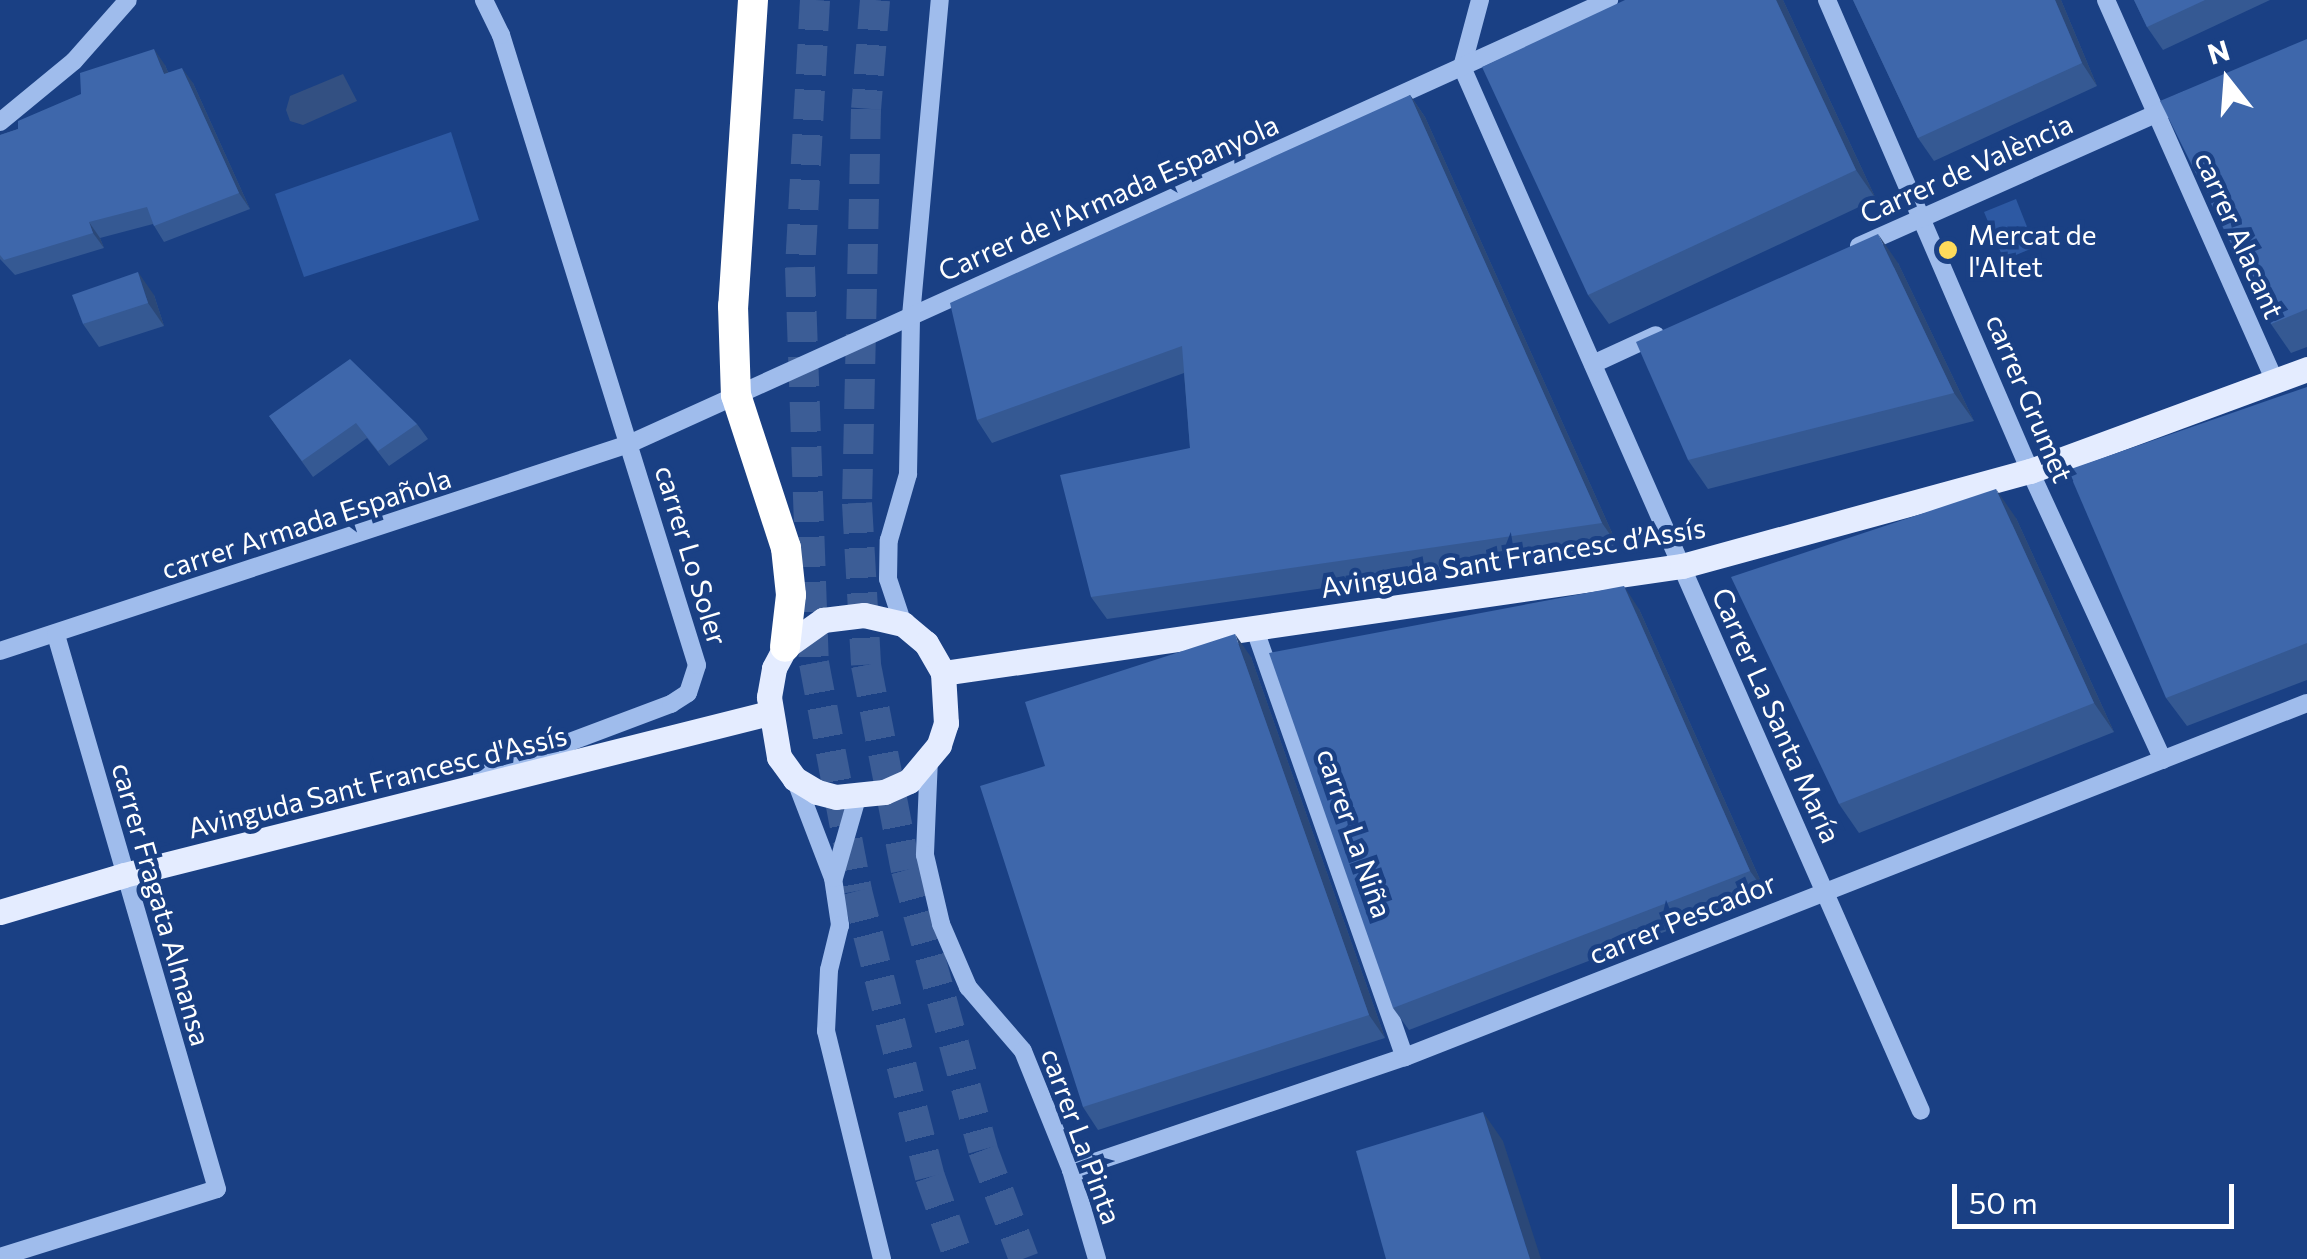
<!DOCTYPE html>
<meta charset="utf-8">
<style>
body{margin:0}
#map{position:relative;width:2307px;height:1259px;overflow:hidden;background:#1a4084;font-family:Commissioner,sans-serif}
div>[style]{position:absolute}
.green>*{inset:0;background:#2d59a3}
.water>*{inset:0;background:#335082}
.highway-tunnel>*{height:30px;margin-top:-15px;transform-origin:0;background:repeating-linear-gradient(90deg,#3c5d96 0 30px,transparent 0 45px)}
.minor>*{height:18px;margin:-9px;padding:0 9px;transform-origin:9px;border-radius:9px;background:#9fbcec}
.major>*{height:25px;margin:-12.5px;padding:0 12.5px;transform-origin:12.5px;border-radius:12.5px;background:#e4ecff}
.highway>*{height:30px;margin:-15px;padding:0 15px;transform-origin:15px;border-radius:15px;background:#fff}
.wall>*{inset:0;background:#355993}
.shaded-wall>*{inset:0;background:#2b4878}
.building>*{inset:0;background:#3e67ab}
.dots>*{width:28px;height:28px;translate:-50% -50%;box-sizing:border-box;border:5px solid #1a4084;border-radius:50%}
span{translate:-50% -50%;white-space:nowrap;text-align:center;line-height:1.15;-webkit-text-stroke:9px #1a4084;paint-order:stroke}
.street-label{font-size:28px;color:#fff}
.poi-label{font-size:28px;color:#fff}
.left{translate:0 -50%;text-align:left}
.north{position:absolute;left:2177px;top:30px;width:100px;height:100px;-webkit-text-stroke:8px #1a4084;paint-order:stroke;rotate:343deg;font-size:28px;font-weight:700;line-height:40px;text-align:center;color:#fff}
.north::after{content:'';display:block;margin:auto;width:35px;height:45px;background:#fff;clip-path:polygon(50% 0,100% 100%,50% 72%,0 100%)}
.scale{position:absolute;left:1952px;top:1184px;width:282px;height:45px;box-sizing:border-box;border:5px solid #fff;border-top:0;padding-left:12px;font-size:30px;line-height:35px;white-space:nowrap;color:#fff;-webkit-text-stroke:8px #1a4084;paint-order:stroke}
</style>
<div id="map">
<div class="green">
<div style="clip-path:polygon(451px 132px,479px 220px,304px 277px,275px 194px)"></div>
<div style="clip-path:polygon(2016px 199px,2035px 247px,2004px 260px,1984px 212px)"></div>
</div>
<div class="water">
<div style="clip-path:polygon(343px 74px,357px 101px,303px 125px,290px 121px,286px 110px,290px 96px)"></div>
</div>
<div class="highway-tunnel">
<div style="left:815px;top:0;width:267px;rotate:93.2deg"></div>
<div style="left:800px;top:267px;width:396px;rotate:88deg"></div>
<div style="left:814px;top:663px;width:232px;rotate:79.3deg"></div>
<div style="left:857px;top:891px;width:295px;rotate:75.7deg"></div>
<div style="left:930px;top:1177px;width:87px;rotate:70.5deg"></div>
<div style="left:875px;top:0;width:109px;rotate:94.7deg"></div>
<div style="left:866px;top:109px;width:394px;rotate:91.3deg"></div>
<div style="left:857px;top:503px;width:162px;rotate:86.8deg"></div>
<div style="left:866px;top:665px;width:209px;rotate:79deg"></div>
<div style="left:906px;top:870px;width:290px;rotate:74.6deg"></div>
<div style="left:983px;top:1150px;width:116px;rotate:69.4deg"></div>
</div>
<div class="minor">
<div style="left:1480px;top:0;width:69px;rotate:105deg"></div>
<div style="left:1462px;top:67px;width:1140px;rotate:66.27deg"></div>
<div style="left:1827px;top:0;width:513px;rotate:66.68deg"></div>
<div style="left:2030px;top:471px;width:318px;rotate:65.3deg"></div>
<div style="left:2106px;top:0;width:418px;rotate:66.1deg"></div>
<div style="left:0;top:122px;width:96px;rotate:-39.5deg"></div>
<div style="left:74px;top:61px;width:81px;rotate:-48.5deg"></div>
<div style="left:1859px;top:246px;width:359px;rotate:-24deg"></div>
<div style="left:1593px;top:364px;width:69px;rotate:-24.7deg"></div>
<div style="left:903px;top:624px;width:47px;rotate:-108.4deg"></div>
<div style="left:888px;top:579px;width:39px;rotate:-89deg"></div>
<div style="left:889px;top:540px;width:69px;rotate:-73.9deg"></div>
<div style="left:908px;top:474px;width:158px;rotate:-88.9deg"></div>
<div style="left:911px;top:316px;width:317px;rotate:-84.8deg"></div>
<div style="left:1254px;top:627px;width:456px;rotate:70.7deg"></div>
<div style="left:0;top:651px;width:662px;rotate:-18.22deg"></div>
<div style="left:629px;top:444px;width:1076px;rotate:-24.37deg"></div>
<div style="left:929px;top:758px;width:97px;rotate:92.4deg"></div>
<div style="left:925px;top:855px;width:71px;rotate:76.9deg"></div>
<div style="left:941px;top:924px;width:69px;rotate:66.8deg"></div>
<div style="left:968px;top:987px;width:84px;rotate:49.3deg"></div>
<div style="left:1023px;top:1051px;width:128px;rotate:68deg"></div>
<div style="left:1071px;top:1170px;width:93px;rotate:73.7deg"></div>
<div style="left:482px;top:775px;width:202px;rotate:-20.6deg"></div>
<div style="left:671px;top:704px;width:20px;rotate:-33deg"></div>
<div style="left:688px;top:693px;width:29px;rotate:-72deg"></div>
<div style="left:697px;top:665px;width:660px;rotate:-107.28deg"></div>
<div style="left:501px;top:35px;width:39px;rotate:-116deg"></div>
<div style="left:795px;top:779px;width:106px;rotate:69deg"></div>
<div style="left:833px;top:878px;width:48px;rotate:81.5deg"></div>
<div style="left:840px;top:925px;width:46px;rotate:103.7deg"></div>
<div style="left:829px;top:970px;width:61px;rotate:92.8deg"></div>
<div style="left:826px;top:1031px;width:235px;rotate:76.2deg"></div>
<div style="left:834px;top:878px;width:83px;rotate:-74deg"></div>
<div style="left:1071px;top:1170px;width:353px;rotate:-18.7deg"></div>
<div style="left:1405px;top:1057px;width:969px;rotate:-21.43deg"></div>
<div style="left:0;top:1257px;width:227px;rotate:-17.4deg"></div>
<div style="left:217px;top:1189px;width:577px;rotate:-106.2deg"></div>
</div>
<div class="major">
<div style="left:864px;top:615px;width:40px;rotate:13deg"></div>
<div style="left:903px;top:624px;width:30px;rotate:40deg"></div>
<div style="left:926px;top:643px;width:34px;rotate:60deg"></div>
<div style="left:943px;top:673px;width:50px;rotate:86.6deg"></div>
<div style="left:946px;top:723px;width:23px;rotate:108deg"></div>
<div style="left:939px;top:745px;width:47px;rotate:129.8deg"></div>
<div style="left:909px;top:781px;width:27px;rotate:156deg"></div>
<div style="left:884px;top:792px;width:48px;rotate:174.1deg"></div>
<div style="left:836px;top:797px;width:20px;rotate:-165deg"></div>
<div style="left:817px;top:792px;width:26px;rotate:-149deg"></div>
<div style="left:795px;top:779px;width:27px;rotate:-126deg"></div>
<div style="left:779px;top:757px;width:61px;rotate:-99.5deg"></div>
<div style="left:769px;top:697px;width:29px;rotate:-80deg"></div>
<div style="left:774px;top:668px;width:24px;rotate:-62deg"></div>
<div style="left:785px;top:647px;width:47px;rotate:-35.4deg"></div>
<div style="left:823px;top:620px;width:41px;rotate:-7deg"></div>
<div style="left:943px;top:673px;width:747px;rotate:-8.24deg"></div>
<div style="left:1682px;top:566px;width:361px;rotate:-15.3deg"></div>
<div style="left:2030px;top:471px;width:295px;rotate:-20.2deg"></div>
<div style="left:0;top:912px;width:129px;rotate:-16.6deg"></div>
<div style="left:124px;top:875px;width:665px;rotate:-14.1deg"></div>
</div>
<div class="highway">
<div style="left:753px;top:0;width:307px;rotate:93.7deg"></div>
<div style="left:733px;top:306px;width:89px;rotate:88.1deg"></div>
<div style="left:736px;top:395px;width:161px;rotate:71.9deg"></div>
<div style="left:786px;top:548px;width:47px;rotate:83.9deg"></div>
<div style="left:791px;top:595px;width:52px;rotate:96.6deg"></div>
</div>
<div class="wall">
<div style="clip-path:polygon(1625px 0,1783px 0,1876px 199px,1609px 324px,1588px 295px)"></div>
<div style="clip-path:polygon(1853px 0,2061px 0,2097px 86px,1934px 161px,1918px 138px)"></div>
<div style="clip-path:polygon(2134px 0,2270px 0,2163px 50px,2147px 27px)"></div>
<div style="clip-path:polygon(2307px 39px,2307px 347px,2291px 353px,2271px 324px)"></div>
<div style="clip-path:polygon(165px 65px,168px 72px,193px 83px,250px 209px,164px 242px,153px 224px,100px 238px,104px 248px,15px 275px,0 259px,0 135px,18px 129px)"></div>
<div style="clip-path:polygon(1410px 95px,1425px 117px,1618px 546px,1107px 619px,1091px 597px,1190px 448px,1184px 373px,992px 443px,977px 420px)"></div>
<div style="clip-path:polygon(1898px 263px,1974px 421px,1708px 489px,1688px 460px)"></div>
<div style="clip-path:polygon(154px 295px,164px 326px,99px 347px,83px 324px)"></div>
<div style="clip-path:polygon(2307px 387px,2307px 680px,2187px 726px,2166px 698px)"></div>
<div style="clip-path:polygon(269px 416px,417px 424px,428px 439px,389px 466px,367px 438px,313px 477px)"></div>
<div style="clip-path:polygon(2016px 518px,2114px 732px,1859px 833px,1839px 804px)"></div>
<div style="clip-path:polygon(1639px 609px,1766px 893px,1409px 1030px,1393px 1008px)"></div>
<div style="clip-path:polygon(1251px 657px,1385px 1038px,1098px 1130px,1083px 1107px,1045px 766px)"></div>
</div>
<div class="shaded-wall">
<div style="clip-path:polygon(1776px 0,1783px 0,1876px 199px,1856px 170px)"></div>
<div style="clip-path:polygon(2055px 0,2061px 0,2097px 86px,2082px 63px)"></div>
<div style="clip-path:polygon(154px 49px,165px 65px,175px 89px,164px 74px)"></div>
<div style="clip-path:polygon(182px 68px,193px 83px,250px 209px,239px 193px)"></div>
<div style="clip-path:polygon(1410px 95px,1425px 117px,1618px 546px,1602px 523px)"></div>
<div style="clip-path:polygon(89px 222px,100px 238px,104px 248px,93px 233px)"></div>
<div style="clip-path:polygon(1878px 234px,1898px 263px,1974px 421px,1954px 393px)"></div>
<div style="clip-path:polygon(138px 272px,154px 295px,164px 326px,148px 303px)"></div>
<div style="clip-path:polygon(1996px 489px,2016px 518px,2114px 732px,2094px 703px)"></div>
<div style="clip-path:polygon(1624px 586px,1639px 609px,1766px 893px,1750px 871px)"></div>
<div style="clip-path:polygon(1235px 634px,1251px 657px,1385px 1038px,1369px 1015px)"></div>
<div style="clip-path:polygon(1483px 1112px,1503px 1141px,1541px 1259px,1530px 1259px)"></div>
</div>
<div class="building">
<div style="clip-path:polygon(1625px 0,1776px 0,1856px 170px,1588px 295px,1482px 67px)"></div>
<div style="clip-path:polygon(1853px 0,2055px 0,2082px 63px,1918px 138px)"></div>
<div style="clip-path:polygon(2134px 0,2205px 0,2147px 27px)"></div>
<div style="clip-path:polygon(2307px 39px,2307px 309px,2271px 324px,2160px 101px)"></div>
<div style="clip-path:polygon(154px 49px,164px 74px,182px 68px,239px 193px,154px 226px,147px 207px,89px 222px,93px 233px,4px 260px,0 255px,0 135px,18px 129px,18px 121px,81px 94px,80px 73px)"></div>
<div style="clip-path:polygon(1410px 95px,1602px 523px,1091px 597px,1060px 475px,1190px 448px,1182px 346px,977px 420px,950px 303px)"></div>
<div style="clip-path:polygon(1878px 234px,1954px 393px,1688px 460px,1636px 342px)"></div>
<div style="clip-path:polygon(138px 272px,148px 303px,83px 324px,72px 295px)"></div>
<div style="clip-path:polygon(350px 359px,417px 424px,378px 451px,356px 423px,302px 461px,269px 416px)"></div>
<div style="clip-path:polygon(2307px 387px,2307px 643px,2166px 698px,2068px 470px)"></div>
<div style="clip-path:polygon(1996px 489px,2094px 703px,1839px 804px,1731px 577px)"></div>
<div style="clip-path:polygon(1624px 586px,1750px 871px,1393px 1008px,1269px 653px)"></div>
<div style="clip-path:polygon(1235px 634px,1369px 1015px,1083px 1107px,980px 786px,1045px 766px,1025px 702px)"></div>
<div style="clip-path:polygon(1483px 1112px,1530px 1259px,1386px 1259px,1356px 1151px)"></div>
</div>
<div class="dots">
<div style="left:1948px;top:250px;background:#fedb5b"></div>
</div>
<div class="street-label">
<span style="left:1966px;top:168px;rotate:-24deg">Carrer de València</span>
<span style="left:1108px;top:197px;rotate:-24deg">Carrer de l'Armada Espanyola</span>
<span style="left:2240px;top:235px;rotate:66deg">carrer Alacant</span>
<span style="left:2030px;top:398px;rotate:67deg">carrer Grumet</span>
<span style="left:306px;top:523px;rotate:-18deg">carrer Armada Española</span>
<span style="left:692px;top:555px;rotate:73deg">carrer Lo Soler</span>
<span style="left:1513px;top:557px;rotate:-9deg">Avinguda Sant Francesc d’Assís</span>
<span style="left:1777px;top:715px;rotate:66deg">Carrer La Santa María</span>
<span style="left:377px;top:781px;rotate:-14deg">Avinguda Sant Francesc d'Assís</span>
<span style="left:1355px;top:833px;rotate:71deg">carrer La Niña</span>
<span style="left:162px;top:904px;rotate:74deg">carrer Fragata Almansa</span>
<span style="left:1682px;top:918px;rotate:-22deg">carrer Pescador</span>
<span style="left:1082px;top:1136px;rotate:70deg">carrer La Pinta</span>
</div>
<div class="poi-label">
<span class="left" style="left:1968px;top:250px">Mercat de<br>l'Altet</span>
</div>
<div class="north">N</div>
<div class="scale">50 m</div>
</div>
